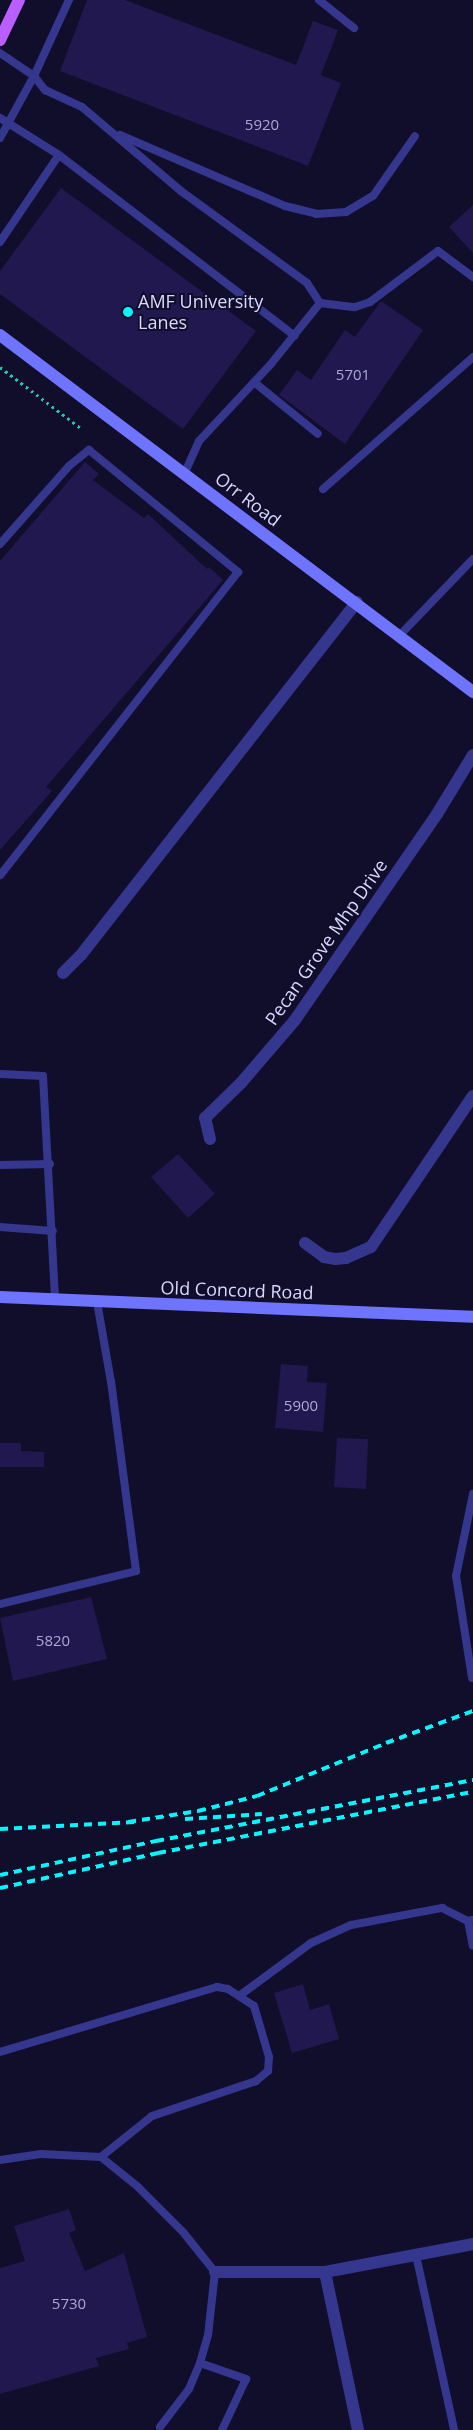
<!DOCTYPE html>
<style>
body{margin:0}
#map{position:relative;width:473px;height:2430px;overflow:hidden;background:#110e2b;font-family:"Open Sans",sans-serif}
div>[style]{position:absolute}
.building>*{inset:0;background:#20184e}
.path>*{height:3px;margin-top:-1.5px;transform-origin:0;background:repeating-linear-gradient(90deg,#24c7b2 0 2.5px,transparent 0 6.5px)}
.lane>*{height:8px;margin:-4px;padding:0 4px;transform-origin:4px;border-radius:4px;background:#35378e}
.street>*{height:12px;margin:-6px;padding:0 6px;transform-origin:6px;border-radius:6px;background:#35378e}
.secondary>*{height:12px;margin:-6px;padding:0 6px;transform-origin:6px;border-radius:6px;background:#6f74ff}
.primary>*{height:12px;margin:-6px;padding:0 6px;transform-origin:6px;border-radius:6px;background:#b95fff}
.rail>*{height:4px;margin-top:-2px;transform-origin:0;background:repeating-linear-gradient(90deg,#04f6ff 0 8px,transparent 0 14px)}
.dots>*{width:14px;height:14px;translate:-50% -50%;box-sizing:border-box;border:2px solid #110e2b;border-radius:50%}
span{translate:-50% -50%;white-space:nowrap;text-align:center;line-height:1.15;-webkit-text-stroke:4px #110e2b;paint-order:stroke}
.number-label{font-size:15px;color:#aca8d3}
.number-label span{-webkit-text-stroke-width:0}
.poi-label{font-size:18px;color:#dad8ff}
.left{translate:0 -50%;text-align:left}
.street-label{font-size:18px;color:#dad8ff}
</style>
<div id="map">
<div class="building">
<div style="clip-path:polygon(87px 0,125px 0,296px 65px,313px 21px,338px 30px,321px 75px,341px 83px,308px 166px,60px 71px)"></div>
<div style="clip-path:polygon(61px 188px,256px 331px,183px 429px,0 294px,0 271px)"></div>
<div style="clip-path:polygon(473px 205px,473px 253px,449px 227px)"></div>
<div style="clip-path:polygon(381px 301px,423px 330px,345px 444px,279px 395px,297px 370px,311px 380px,345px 330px,355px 337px)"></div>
<div style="clip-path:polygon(85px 462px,99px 474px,93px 480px,144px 518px,148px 514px,207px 569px,209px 567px,223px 580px,46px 787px,52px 791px,0 850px,0 561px)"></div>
<div style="clip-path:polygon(178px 1154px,215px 1194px,188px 1218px,151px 1177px)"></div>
<div style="clip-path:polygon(281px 1364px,308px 1366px,307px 1382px,327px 1383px,323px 1432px,275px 1428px)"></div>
<div style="clip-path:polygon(337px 1438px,368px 1439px,366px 1489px,334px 1487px)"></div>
<div style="clip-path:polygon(0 1443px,21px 1443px,21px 1451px,44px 1452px,44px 1467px,0 1467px)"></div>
<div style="clip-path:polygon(91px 1597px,107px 1659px,13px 1681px,0 1618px)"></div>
<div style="clip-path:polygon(303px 1984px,310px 2010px,329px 2004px,339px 2039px,292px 2053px,274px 1993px)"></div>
<div style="clip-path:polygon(69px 2209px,76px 2230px,69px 2233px,85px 2271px,124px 2253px,147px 2337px,127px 2343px,129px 2349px,96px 2358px,99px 2366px,0 2394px,0 2268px,25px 2261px,14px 2226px)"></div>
</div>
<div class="path">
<div style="left:0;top:367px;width:103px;rotate:37.1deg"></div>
</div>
<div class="lane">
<div style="left:319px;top:0;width:45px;rotate:38.7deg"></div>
<div style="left:0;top:53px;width:41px;rotate:34.1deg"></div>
<div style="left:34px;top:76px;width:84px;rotate:-65.3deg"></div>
<div style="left:0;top:118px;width:70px;rotate:32.1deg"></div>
<div style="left:120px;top:135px;width:180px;rotate:23.3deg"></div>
<div style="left:285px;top:206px;width:32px;rotate:14deg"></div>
<div style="left:316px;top:214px;width:30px;rotate:-4deg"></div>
<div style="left:346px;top:212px;width:31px;rotate:-31deg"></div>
<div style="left:373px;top:196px;width:73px;rotate:-55deg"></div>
<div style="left:0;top:138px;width:71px;rotate:-61.3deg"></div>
<div style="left:34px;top:76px;width:18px;rotate:52deg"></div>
<div style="left:45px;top:90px;width:41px;rotate:24.7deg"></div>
<div style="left:82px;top:107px;width:130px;rotate:40.3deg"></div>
<div style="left:181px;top:191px;width:156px;rotate:36.1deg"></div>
<div style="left:307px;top:283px;width:24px;rotate:57deg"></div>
<div style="left:320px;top:303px;width:78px;rotate:128.8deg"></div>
<div style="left:271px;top:364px;width:105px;rotate:133.1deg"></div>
<div style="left:199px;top:441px;width:36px;rotate:114deg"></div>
<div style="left:0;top:242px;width:105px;rotate:-55.9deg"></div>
<div style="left:59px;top:155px;width:297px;rotate:37.5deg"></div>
<div style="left:320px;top:303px;width:35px;rotate:7deg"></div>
<div style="left:355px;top:307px;width:16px;rotate:-18deg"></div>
<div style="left:370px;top:302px;width:85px;rotate:-36.9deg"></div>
<div style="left:438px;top:251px;width:44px;rotate:36.6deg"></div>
<div style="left:254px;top:382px;width:82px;rotate:39.1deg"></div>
<div style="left:323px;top:489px;width:200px;rotate:-41.3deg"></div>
<div style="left:0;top:544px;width:104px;rotate:-48.5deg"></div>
<div style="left:69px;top:466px;width:26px;rotate:-39deg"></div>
<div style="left:89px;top:450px;width:193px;rotate:39.3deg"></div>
<div style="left:238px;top:572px;width:385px;rotate:128.1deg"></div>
<div style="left:400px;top:635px;width:105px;rotate:-46.2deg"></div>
<div style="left:0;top:1074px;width:43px;rotate:2.7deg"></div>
<div style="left:43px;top:1076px;width:224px;rotate:86.9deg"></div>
<div style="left:0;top:1165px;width:50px;rotate:-1.1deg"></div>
<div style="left:0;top:1227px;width:53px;rotate:4.3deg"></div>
<div style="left:0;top:1604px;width:140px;rotate:-13.6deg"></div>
<div style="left:136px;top:1571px;width:191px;rotate:-97.5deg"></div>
<div style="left:111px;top:1382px;width:81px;rotate:-99.9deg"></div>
<div style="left:472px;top:1678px;width:103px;rotate:-98.9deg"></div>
<div style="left:456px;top:1576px;width:84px;rotate:-78.3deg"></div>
<div style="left:472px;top:1920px;width:4px;rotate:166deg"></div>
<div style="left:468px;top:1921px;width:25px;rotate:79deg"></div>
<div style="left:239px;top:1996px;width:89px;rotate:-36.4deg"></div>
<div style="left:311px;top:1943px;width:44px;rotate:-24.2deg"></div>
<div style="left:351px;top:1925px;width:93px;rotate:-10.6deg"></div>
<div style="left:442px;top:1908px;width:29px;rotate:27deg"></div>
<div style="left:0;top:2052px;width:227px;rotate:-16.7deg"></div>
<div style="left:217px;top:1987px;width:11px;rotate:10deg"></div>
<div style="left:228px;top:1989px;width:31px;rotate:33deg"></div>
<div style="left:254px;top:2006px;width:53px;rotate:73.6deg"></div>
<div style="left:269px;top:2057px;width:14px;rotate:94deg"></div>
<div style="left:268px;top:2071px;width:16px;rotate:140deg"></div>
<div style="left:256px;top:2081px;width:110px;rotate:161.4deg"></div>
<div style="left:152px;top:2116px;width:65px;rotate:141.2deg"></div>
<div style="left:0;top:2160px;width:41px;rotate:-8.3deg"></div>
<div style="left:41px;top:2154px;width:60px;rotate:2.9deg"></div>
<div style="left:101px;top:2157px;width:48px;rotate:39deg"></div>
<div style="left:138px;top:2187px;width:64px;rotate:45deg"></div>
<div style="left:183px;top:2232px;width:51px;rotate:51.3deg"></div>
<div style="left:215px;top:2272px;width:63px;rotate:96.3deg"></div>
<div style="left:208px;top:2335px;width:29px;rotate:106deg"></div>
<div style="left:200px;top:2363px;width:49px;rotate:19.2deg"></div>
<div style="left:246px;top:2379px;width:56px;rotate:115.2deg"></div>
<div style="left:416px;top:2255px;width:179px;rotate:77.7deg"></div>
<div style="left:160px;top:2427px;width:48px;rotate:-52.7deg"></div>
<div style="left:189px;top:2389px;width:28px;rotate:-67deg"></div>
</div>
<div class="street">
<div style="left:63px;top:973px;width:25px;rotate:-45deg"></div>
<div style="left:81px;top:955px;width:448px;rotate:-52deg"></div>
<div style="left:210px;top:1139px;width:22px;rotate:-103deg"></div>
<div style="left:205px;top:1118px;width:50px;rotate:-44.2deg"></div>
<div style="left:241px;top:1083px;width:83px;rotate:-49.4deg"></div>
<div style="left:295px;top:1020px;width:250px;rotate:-55.4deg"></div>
<div style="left:437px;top:814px;width:69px;rotate:-58.6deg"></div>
<div style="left:305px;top:1243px;width:24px;rotate:36deg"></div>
<div style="left:324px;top:1257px;width:11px;rotate:10deg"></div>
<div style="left:335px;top:1259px;width:11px;rotate:-5deg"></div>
<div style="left:346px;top:1258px;width:27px;rotate:-24deg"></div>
<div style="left:371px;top:1247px;width:182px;rotate:-56deg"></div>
<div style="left:215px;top:2272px;width:110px"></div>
<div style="left:325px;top:2272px;width:151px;rotate:-10.7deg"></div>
<div style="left:325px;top:2272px;width:161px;rotate:78.2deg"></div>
</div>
<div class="secondary">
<div style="left:0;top:335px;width:593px;rotate:37.04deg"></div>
<div style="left:0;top:1297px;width:473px;rotate:2.4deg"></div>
</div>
<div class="primary">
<div style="left:0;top:40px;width:44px;rotate:-64.6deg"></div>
</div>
<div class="rail">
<div style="left:185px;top:1819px;width:77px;rotate:-3.7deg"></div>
<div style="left:128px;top:1822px;width:71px;rotate:-8.9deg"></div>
<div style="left:198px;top:1811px;width:61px;rotate:-14.3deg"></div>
<div style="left:257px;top:1796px;width:139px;rotate:-22.3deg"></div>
<div style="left:386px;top:1743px;width:93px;rotate:-20.2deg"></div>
<div style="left:0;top:1829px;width:135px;rotate:-3deg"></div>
<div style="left:0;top:1875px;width:160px;rotate:-12.3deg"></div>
<div style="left:156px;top:1841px;width:323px;rotate:-10.9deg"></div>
<div style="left:0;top:1888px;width:162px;rotate:-12.5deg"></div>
<div style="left:158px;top:1853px;width:321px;rotate:-11deg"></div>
</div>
<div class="dots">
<div style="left:128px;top:312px;background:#04f6ff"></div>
</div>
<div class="number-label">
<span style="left:262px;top:125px">5920</span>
<span style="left:353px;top:375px">5701</span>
<span style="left:301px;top:1406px">5900</span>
<span style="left:53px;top:1641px">5820</span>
<span style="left:69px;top:2304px">5730</span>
</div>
<div class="poi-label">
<span class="left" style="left:138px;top:312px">AMF University<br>Lanes</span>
</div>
<div class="street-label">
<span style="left:248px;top:499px;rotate:37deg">Orr Road</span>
<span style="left:326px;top:942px;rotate:-55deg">Pecan Grove Mhp Drive</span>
<span style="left:237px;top:1290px;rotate:2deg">Old Concord Road</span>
</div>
</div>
